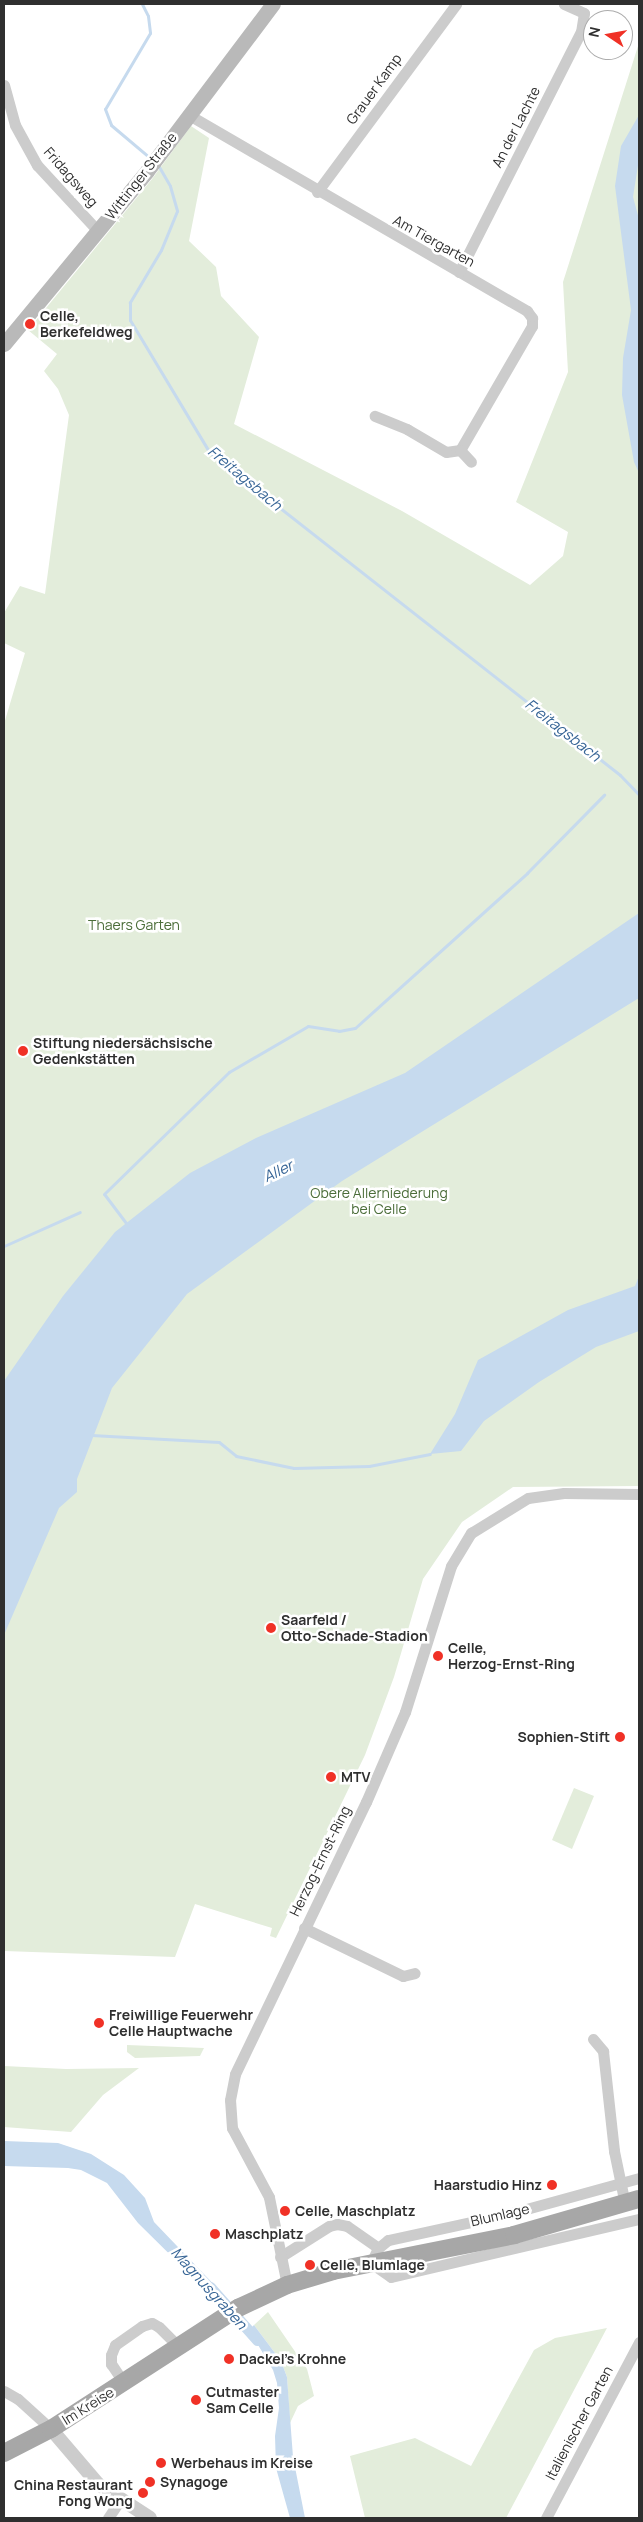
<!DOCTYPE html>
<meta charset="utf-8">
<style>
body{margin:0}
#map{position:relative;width:643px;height:2522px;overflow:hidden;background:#fff;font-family:Manrope,sans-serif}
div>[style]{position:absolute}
.green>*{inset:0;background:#e3eddb}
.water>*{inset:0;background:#c6daee}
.stream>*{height:3px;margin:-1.5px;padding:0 1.5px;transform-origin:1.5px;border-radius:1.5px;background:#c6daee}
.canal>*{height:11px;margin:-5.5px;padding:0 5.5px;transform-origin:5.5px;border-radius:5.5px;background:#c6daee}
.minor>*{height:11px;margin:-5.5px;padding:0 5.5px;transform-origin:5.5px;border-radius:5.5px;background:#ccc}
.tertiary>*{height:14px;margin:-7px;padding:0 7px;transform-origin:7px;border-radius:7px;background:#ccc}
.secondary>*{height:15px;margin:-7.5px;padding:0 7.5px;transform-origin:7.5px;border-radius:7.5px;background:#b9b9b9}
.primary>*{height:18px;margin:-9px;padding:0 9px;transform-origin:9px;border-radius:9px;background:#a7a7a7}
.dots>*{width:14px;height:14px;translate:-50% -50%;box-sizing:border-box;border:2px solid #fff;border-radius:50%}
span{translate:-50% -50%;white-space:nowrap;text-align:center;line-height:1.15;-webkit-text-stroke:5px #fff;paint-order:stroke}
.street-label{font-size:14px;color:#2f2f2f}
.poi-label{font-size:14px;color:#2f2f2f;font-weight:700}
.left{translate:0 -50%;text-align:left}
.right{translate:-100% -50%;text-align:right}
.park-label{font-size:14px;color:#4b6d39}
.water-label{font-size:15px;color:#376596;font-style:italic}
.frame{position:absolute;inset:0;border:5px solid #2f2f2f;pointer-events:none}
.north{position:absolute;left:583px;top:10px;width:50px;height:50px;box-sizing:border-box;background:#fff;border:1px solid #acacac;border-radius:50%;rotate:282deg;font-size:14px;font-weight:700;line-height:20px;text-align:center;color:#2f2f2f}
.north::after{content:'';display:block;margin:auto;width:18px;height:22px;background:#f03126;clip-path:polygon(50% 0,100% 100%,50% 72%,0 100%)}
</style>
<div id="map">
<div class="green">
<div style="clip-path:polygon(639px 43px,639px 1486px,513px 1487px,462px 1522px,423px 1579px,394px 1677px,365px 1755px,276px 1938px,270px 1936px,272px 1928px,195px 1904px,175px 1957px,4px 1951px,4px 724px,25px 653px,4px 643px,4px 613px,20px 586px,45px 594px,69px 415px,58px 389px,44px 371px,57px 354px,28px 330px,152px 179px,191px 126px,209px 138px,189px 241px,216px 267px,221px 296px,259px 337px,234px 424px,402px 511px,530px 585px,563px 556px,568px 532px,516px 502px,568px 372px,563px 282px)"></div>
<div style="clip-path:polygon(574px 1788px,594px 1796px,572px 1849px,552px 1840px)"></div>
<div style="clip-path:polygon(127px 2045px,204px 2048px,200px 2056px,135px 2058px,127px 2052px)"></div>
<div style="clip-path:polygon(4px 2066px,66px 2069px,139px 2068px,103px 2095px,71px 2132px,4px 2127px)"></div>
<div style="clip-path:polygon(268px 2312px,307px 2369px,314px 2396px,298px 2406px,290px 2423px,287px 2377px,281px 2361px,254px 2325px)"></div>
<div style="clip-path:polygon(607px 2328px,506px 2518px,365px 2518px,350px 2456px,415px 2438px,471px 2466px,534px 2350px,555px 2338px)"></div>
</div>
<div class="water">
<div style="clip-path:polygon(639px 115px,639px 159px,633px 197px,639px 219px,639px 473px,634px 462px,622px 395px,623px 358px,631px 310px,615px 186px,621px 146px)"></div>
<div style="clip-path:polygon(639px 913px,639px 998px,342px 1181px,187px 1294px,112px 1388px,77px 1479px,77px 1492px,59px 1508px,4px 1635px,4px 1381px,63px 1296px,115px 1232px,190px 1173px,256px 1138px,405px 1073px)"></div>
<div style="clip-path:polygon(639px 1276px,639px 1331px,596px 1347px,539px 1382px,484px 1421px,461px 1451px,430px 1454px,455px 1414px,478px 1360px,568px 1310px,635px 1286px)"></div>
<div style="clip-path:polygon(4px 2141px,58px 2143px,91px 2154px,124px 2175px,145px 2198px,154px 2222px,224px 2295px,216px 2300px,138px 2223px,107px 2183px,81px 2170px,68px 2168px,4px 2166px)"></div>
<div style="clip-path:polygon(254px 2325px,281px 2361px,287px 2377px,293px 2457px,305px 2518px,290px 2518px,276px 2468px,275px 2436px,279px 2408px,277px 2383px,273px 2370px,249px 2330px)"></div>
</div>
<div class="stream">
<div style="left:142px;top:4px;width:13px;rotate:63deg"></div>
<div style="left:148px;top:16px;width:17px;rotate:83deg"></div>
<div style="left:150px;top:33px;width:88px;rotate:120.6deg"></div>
<div style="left:105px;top:109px;width:17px;rotate:69deg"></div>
<div style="left:111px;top:125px;width:51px;rotate:40.2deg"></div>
<div style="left:158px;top:165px;width:24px;rotate:60deg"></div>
<div style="left:170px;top:186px;width:26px;rotate:74deg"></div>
<div style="left:177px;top:211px;width:42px;rotate:112.3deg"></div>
<div style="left:161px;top:250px;width:61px;rotate:120.8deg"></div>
<div style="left:130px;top:302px;width:18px;rotate:90deg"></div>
<div style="left:130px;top:320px;width:155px;rotate:59deg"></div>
<div style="left:210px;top:453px;width:521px;rotate:38.14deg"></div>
<div style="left:620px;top:775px;width:28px;rotate:46deg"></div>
<div style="left:126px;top:1223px;width:36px;rotate:-127deg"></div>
<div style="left:104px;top:1194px;width:175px;rotate:-44.3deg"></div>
<div style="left:229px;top:1072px;width:91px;rotate:-30.2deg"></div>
<div style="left:308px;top:1026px;width:31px;rotate:9deg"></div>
<div style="left:339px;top:1031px;width:16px;rotate:-11deg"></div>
<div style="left:355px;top:1028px;width:232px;rotate:-42deg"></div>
<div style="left:527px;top:873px;width:110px;rotate:-45.4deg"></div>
<div style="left:4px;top:1246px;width:83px;rotate:-24.1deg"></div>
<div style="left:91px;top:1435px;width:128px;rotate:3.1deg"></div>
<div style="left:219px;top:1442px;width:22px;rotate:39deg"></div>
<div style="left:236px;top:1456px;width:59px;rotate:11.7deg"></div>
<div style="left:294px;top:1468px;width:75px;rotate:-1.5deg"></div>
<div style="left:369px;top:1466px;width:62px;rotate:-11.1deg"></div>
</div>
<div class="canal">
<div style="left:210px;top:2287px;width:71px;rotate:48.4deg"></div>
</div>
<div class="minor">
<div style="left:4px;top:85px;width:41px;rotate:74.6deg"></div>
<div style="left:15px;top:125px;width:46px;rotate:61.2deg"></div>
<div style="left:37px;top:165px;width:90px;rotate:47.3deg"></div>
<div style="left:189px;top:115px;width:391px;rotate:30.1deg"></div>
<div style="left:527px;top:311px;width:9px;rotate:54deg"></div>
<div style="left:532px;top:318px;width:8px;rotate:90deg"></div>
<div style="left:532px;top:326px;width:143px;rotate:120.1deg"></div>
<div style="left:460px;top:450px;width:14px;rotate:172deg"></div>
<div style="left:446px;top:452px;width:45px;rotate:-149.5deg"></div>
<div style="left:407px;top:429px;width:35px;rotate:-158deg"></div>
<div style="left:317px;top:192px;width:234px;rotate:-53.5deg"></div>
<div style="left:459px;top:272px;width:269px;rotate:-63.1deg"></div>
<div style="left:581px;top:32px;width:19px;rotate:-81deg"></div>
<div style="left:584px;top:13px;width:22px;rotate:-156deg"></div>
<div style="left:460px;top:450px;width:16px;rotate:47deg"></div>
<div style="left:304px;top:1928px;width:110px;rotate:25.9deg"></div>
<div style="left:403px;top:1976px;width:12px;rotate:-14deg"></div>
<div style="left:593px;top:2039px;width:16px;rotate:50deg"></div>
<div style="left:603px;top:2051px;width:101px;rotate:83.7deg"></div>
<div style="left:614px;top:2151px;width:54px;rotate:78.3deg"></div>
<div style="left:639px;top:2178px;width:132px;rotate:164.6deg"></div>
<div style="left:512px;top:2213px;width:127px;rotate:167.7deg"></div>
<div style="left:388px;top:2240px;width:13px;rotate:141deg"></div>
<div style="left:378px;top:2248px;width:17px;rotate:115deg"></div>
<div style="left:371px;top:2263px;width:24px;rotate:35deg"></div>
<div style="left:391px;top:2277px;width:255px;rotate:-13.2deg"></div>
<div style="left:280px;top:2257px;width:58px;rotate:-32.3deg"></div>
<div style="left:329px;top:2226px;width:8px;rotate:-14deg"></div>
<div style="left:337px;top:2224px;width:10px;rotate:11deg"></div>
<div style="left:347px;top:2226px;width:38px;rotate:35deg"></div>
<div style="left:287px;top:2285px;width:90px;rotate:-101.6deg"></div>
<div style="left:269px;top:2197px;width:78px;rotate:-118.2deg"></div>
<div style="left:232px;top:2128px;width:28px;rotate:-94deg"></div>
<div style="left:230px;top:2100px;width:26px;rotate:-79deg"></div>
<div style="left:235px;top:2074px;width:302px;rotate:-64.3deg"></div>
<div style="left:366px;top:1802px;width:98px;rotate:-66.6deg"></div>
<div style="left:405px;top:1712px;width:153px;rotate:-72.5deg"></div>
<div style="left:451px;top:1566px;width:39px;rotate:-59deg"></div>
<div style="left:471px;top:1533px;width:67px;rotate:-31.6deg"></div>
<div style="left:528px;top:1498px;width:36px;rotate:-8deg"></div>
<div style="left:564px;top:1493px;width:75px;rotate:0.8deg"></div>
<div style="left:124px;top:2383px;width:23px;rotate:-124deg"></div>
<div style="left:111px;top:2364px;width:9px;rotate:-90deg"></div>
<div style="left:111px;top:2355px;width:11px;rotate:-68deg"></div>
<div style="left:115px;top:2345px;width:33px;rotate:-35deg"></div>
<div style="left:142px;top:2326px;width:10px;rotate:-17deg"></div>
<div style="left:152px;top:2323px;width:8px;rotate:30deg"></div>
<div style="left:159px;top:2327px;width:28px;rotate:45deg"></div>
<div style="left:4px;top:2391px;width:16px;rotate:30deg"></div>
<div style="left:18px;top:2399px;width:45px;rotate:42.3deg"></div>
<div style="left:108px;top:2518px;width:22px;rotate:-56deg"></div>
<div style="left:546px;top:2518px;width:199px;rotate:-62.1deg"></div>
</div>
<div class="tertiary">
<div style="left:51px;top:2429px;width:72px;rotate:49.5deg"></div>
<div style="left:98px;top:2484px;width:62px;rotate:33.2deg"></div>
</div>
<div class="secondary">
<div style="left:4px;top:344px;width:224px;rotate:-50.4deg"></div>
<div style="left:147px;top:171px;width:209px;rotate:-53deg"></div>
</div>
<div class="primary">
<div style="left:4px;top:2453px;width:53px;rotate:-27.1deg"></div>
<div style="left:51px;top:2429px;width:223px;rotate:-32.9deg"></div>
<div style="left:238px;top:2308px;width:54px;rotate:-25.1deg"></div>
<div style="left:287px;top:2285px;width:48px;rotate:-16.9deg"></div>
<div style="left:333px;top:2271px;width:185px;rotate:-11.2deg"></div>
<div style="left:514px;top:2235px;width:130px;rotate:-16.1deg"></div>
</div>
<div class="dots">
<div style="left:30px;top:324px;background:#f03126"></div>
<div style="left:23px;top:1051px;background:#f03126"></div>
<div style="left:271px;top:1628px;background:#f03126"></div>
<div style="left:438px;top:1656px;background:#f03126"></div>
<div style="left:620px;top:1737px;background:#f03126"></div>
<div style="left:331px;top:1777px;background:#f03126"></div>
<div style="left:99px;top:2023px;background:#f03126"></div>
<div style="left:552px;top:2185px;background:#f03126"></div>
<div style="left:285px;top:2211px;background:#f03126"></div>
<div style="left:215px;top:2234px;background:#f03126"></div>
<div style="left:310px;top:2265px;background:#f03126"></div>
<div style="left:229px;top:2359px;background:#f03126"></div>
<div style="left:196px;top:2400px;background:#f03126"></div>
<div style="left:161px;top:2463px;background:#f03126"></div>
<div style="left:150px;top:2482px;background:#f03126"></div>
<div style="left:143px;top:2493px;background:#f03126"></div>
</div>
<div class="street-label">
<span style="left:374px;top:89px;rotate:-54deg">Grauer Kamp</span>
<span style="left:516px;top:127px;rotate:-63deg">An der Lachte</span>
<span style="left:141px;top:176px;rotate:-52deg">Wittinger Straße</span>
<span style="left:71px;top:177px;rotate:49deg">Fridagsweg</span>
<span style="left:434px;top:241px;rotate:29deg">Am Tiergarten</span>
<span style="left:320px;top:1861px;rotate:-64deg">Herzog-Ernst-Ring</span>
<span style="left:500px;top:2215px;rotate:-13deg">Blumlage</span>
<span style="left:88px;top:2406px;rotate:-32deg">Im Kreise</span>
<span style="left:579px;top:2423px;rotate:-62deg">Italienischer Garten</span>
</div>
<div class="poi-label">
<span class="left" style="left:40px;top:324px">Celle,<br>Berkefeldweg</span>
<span class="left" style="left:33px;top:1051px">Stiftung niedersächsische<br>Gedenkstätten</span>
<span class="left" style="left:281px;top:1628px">Saarfeld /<br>Otto-Schade-Stadion</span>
<span class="left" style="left:448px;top:1656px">Celle,<br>Herzog-Ernst-Ring</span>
<span class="right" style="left:610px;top:1737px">Sophien-Stift</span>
<span class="left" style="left:341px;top:1777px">MTV</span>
<span class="left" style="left:109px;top:2023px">Freiwillige Feuerwehr<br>Celle Hauptwache</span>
<span class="right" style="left:542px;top:2185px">Haarstudio Hinz</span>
<span class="left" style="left:295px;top:2211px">Celle, Maschplatz</span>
<span class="left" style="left:225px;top:2234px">Maschplatz</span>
<span class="left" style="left:320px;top:2265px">Celle, Blumlage</span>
<span class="left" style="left:239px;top:2359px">Dackel's Krohne</span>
<span class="left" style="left:206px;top:2400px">Cutmaster<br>Sam Celle</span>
<span class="left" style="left:171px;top:2463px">Werbehaus im Kreise</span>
<span class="left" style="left:160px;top:2482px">Synagoge</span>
<span class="right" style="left:133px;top:2493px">China Restaurant<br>Fong Wong</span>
</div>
<div class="park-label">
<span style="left:134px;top:925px">Thaers Garten</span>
<span style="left:379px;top:1201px">Obere Allerniederung<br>bei Celle</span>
</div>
<div class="water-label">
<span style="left:245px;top:478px;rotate:40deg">Freitagsbach</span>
<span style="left:563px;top:730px;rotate:38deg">Freitagsbach</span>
<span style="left:278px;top:1171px;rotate:-26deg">Aller</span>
<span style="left:209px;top:2288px;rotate:48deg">Magnusgraben</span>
</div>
<div class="frame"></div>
<div class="north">N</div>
</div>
